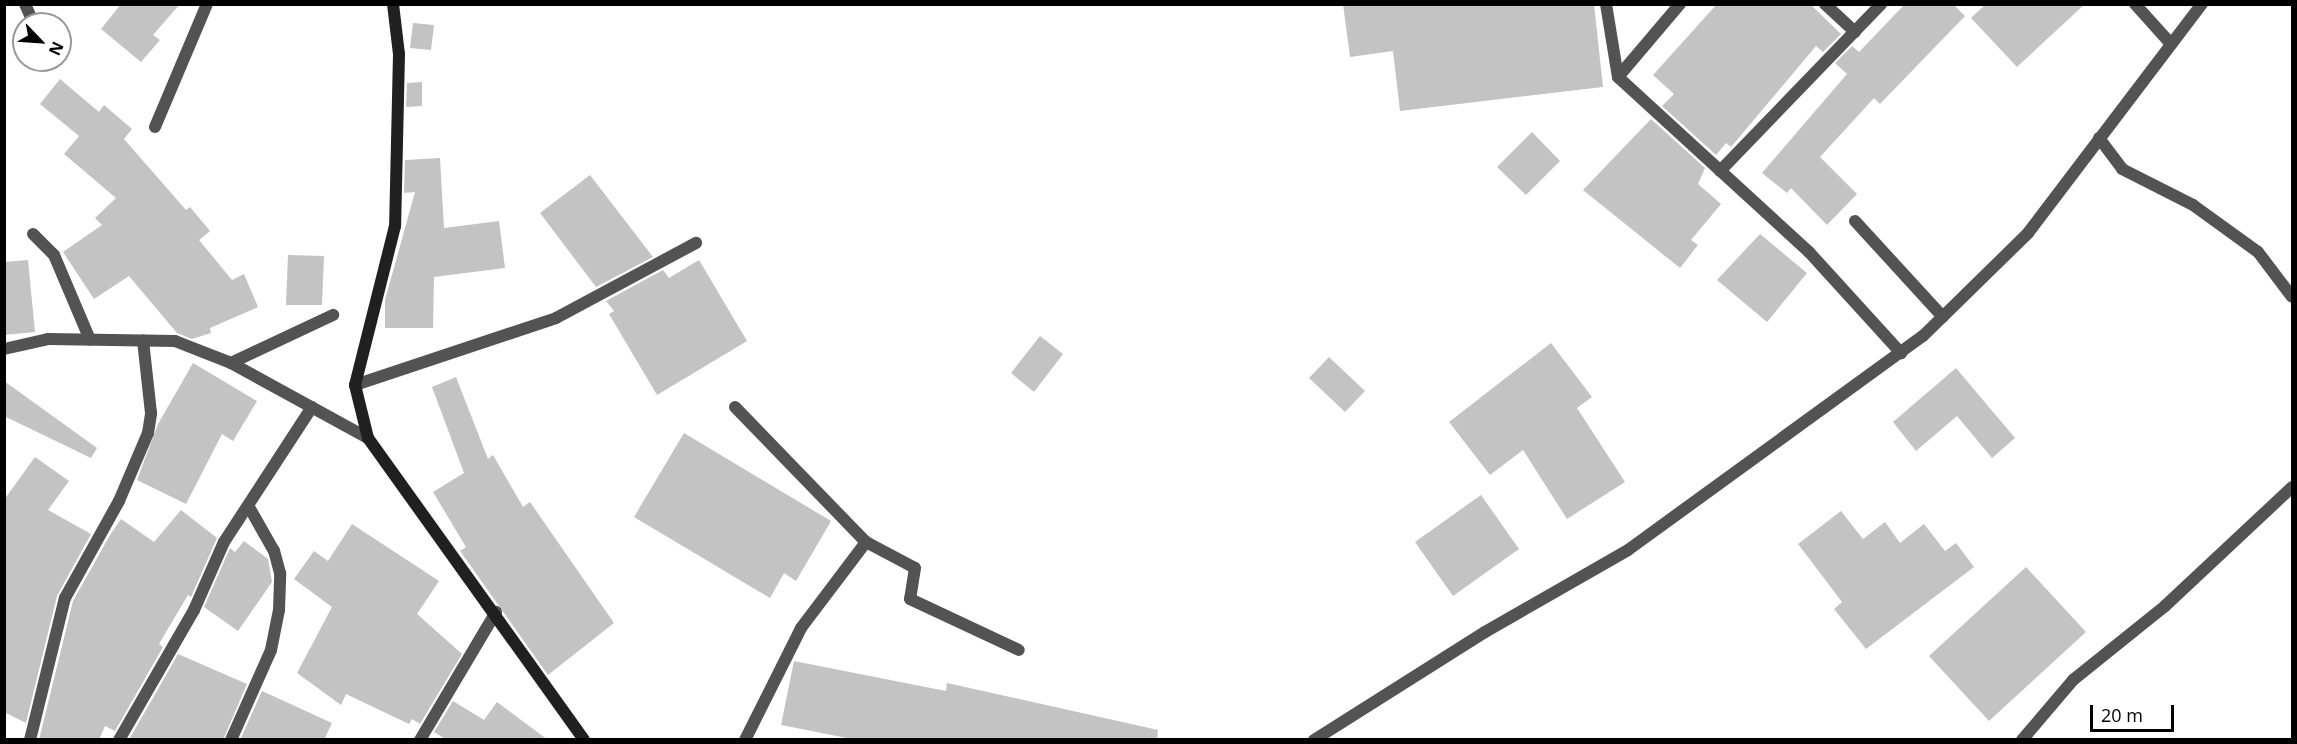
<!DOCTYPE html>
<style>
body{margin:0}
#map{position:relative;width:2297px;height:744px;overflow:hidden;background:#fff;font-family:"Open Sans",sans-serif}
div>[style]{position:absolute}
.building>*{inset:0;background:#c3c3c3}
.street>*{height:12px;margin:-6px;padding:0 6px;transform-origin:6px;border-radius:6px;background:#535353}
.secondary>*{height:12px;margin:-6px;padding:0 6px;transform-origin:6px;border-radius:6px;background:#202020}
span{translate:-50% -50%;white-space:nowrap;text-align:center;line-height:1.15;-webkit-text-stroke:5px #fff;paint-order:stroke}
.frame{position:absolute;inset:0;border:6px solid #000;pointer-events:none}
.north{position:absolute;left:12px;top:12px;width:60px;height:60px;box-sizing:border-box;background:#fff;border:2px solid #999;border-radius:50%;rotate:115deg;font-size:16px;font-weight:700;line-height:24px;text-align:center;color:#000}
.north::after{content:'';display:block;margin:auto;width:21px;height:27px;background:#000;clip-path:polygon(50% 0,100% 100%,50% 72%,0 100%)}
.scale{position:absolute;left:2090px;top:705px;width:84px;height:27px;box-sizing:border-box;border:3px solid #000;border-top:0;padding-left:8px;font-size:18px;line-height:21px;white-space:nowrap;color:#000;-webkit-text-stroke:4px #fff;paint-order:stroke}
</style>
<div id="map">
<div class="building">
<div style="clip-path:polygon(121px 4px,180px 4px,153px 35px,160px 40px,141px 62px,101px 29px)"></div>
<div style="clip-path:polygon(1343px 4px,1594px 4px,1603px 87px,1400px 111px,1393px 51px,1350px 57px)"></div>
<div style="clip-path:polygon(1717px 4px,1810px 4px,1841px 34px,1823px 52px,1816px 46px,1731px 147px,1726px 143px,1716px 155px,1662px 106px,1674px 94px,1653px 75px)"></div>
<div style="clip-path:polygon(1905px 4px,1953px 4px,1965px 16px,1880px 104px,1874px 98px,1820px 157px,1857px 194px,1827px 225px,1791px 188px,1787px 193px,1762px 173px,1847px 74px,1835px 63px,1852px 46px,1859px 52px)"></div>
<div style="clip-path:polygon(1986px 4px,2085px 4px,2017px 67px,1971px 18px)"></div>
<div style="clip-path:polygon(413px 23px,434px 25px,431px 50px,410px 48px)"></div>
<div style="clip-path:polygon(60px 79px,99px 112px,104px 105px,132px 129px,124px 139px,186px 210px,190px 207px,210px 231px,199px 240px,232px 280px,244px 274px,258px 307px,210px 328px,211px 333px,192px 339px,177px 333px,129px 276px,94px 299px,63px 252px,102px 225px,95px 218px,116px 198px,64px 154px,79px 136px,40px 104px)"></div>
<div style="clip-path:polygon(422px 82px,422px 106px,406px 107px,407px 83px)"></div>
<div style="clip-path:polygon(1651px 119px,1705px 168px,1698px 184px,1721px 204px,1691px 240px,1698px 245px,1680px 268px,1583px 190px)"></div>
<div style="clip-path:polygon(1532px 132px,1560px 161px,1526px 195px,1497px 167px)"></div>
<div style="clip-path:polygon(440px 158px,444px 228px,499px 221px,505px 268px,434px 277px,433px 328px,385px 328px,385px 300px,415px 192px,404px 193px,405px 160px)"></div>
<div style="clip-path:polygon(590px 175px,653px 257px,596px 287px,540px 213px)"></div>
<div style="clip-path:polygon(1760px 234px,1807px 273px,1767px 322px,1717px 280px)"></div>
<div style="clip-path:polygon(288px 255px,324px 256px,322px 305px,286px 305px)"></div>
<div style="clip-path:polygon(28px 260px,35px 332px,4px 335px,4px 262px)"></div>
<div style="clip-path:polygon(699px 260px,747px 341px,657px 395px,609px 314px,614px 311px,606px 301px,663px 270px,669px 278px)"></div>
<div style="clip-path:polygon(1040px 336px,1063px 354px,1034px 392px,1011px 373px)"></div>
<div style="clip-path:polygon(1551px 343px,1592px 397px,1577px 408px,1625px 482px,1567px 519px,1523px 450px,1490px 475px,1449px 422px)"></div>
<div style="clip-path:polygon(1329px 357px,1365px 391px,1345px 412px,1309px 378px)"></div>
<div style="clip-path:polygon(193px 363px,257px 401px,233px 441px,222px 434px,186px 504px,137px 480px,158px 424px)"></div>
<div style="clip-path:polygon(1956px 368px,2015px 438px,1992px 458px,1957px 416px,1916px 451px,1893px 422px)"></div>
<div style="clip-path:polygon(456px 377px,488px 459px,493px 455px,523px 507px,530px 502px,614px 623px,548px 675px,460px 551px,466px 547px,433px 492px,464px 473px,432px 387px)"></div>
<div style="clip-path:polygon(4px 381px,97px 448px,91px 458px,4px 416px)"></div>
<div style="clip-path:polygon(684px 433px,831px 521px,796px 581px,784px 573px,770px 598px,634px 517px)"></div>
<div style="clip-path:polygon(35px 457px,69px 481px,48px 510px,91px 534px,57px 596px,26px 723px,4px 712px,4px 500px)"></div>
<div style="clip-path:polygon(1481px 495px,1519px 549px,1453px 596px,1415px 542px)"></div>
<div style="clip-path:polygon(181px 510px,217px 538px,191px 597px,188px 595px,159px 644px,163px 647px,115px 731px,105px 726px,99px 740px,39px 740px,73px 601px,110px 535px,121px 519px,154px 542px)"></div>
<div style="clip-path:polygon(1841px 511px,1863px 539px,1885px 522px,1900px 543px,1924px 524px,1945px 551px,1956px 543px,1974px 567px,1866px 649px,1834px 609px,1842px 602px,1798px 544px)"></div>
<div style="clip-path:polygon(352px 524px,439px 581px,417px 614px,462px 654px,420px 724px,412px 719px,409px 724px,346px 694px,341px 705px,297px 673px,332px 607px,294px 579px,314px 551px,328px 561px)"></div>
<div style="clip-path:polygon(244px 541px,268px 559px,272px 582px,238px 631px,204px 607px,230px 548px,235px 552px)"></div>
<div style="clip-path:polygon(2026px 567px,2086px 632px,1989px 721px,1929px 656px)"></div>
<div style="clip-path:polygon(178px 654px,247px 684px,223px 740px,130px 738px)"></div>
<div style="clip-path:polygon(794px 661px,946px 691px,947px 683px,1158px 730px,1157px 740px,857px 740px,781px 725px)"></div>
<div style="clip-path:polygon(262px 691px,332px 723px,324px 740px,240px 740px)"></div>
<div style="clip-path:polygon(453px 701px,484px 720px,497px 702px,548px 740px,447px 740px,434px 732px)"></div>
</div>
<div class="street">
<div style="left:25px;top:4px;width:22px;rotate:66deg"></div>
<div style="left:1606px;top:4px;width:74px;rotate:80.7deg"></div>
<div style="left:1618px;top:77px;width:259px;rotate:42.5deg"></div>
<div style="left:1809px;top:252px;width:137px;rotate:47.7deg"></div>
<div style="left:1825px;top:4px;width:41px;rotate:43deg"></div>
<div style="left:2135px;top:4px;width:54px;rotate:48deg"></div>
<div style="left:1618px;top:77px;width:96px;rotate:-49.7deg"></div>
<div style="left:155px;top:127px;width:134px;rotate:-67.1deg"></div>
<div style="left:2099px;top:138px;width:39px;rotate:53deg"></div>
<div style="left:2122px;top:169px;width:80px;rotate:26.9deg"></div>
<div style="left:2193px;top:205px;width:80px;rotate:35.9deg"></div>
<div style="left:2258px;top:252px;width:56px;rotate:52.9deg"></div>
<div style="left:1720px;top:171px;width:232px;rotate:-46deg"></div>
<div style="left:1855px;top:221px;width:130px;rotate:47.5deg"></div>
<div style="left:33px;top:234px;width:30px;rotate:45deg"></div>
<div style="left:54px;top:255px;width:92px;rotate:67deg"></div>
<div style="left:4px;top:349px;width:45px;rotate:-12.8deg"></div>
<div style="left:48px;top:339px;width:127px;rotate:0.9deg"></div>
<div style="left:175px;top:341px;width:60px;rotate:21.4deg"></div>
<div style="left:231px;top:363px;width:156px;rotate:28.7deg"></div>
<div style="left:231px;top:363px;width:113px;rotate:-25.2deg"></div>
<div style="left:355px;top:385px;width:212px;rotate:-18.4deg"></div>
<div style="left:556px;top:318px;width:159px;rotate:-28.2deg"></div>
<div style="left:735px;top:407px;width:188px;rotate:45.9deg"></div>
<div style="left:866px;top:542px;width:55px;rotate:28deg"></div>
<div style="left:915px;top:568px;width:31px;rotate:99deg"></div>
<div style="left:910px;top:599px;width:120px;rotate:25.1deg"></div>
<div style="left:30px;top:740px;width:146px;rotate:-76.2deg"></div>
<div style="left:65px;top:598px;width:111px;rotate:-60.9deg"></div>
<div style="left:119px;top:501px;width:74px;rotate:-66.9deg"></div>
<div style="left:148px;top:433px;width:20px;rotate:-81deg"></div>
<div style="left:151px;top:413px;width:73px;rotate:-96.3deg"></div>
<div style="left:119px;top:740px;width:150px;rotate:-60deg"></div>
<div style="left:194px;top:610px;width:74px;rotate:-66.2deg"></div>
<div style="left:224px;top:542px;width:161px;rotate:-56.9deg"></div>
<div style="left:231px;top:740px;width:98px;rotate:-66deg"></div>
<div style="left:271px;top:650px;width:41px;rotate:-78.7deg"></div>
<div style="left:279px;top:610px;width:37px;rotate:-88deg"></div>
<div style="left:280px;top:573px;width:23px;rotate:-105deg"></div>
<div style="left:274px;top:551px;width:51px;rotate:-119.6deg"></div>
<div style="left:420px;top:740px;width:149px;rotate:-59.3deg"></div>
<div style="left:745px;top:740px;width:125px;rotate:-63.4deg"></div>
<div style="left:801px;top:628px;width:108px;rotate:-52.9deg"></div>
<div style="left:1314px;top:740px;width:202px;rotate:-32.3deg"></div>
<div style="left:1485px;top:632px;width:165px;rotate:-29.8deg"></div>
<div style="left:1628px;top:550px;width:364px;rotate:-36deg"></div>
<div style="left:1923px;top:336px;width:147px;rotate:-44.4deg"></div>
<div style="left:2028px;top:233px;width:288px;rotate:-52.8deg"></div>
<div style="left:2022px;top:740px;width:79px;rotate:-49.6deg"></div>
<div style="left:2073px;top:680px;width:118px;rotate:-38.8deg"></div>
<div style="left:2165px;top:606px;width:174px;rotate:-43.1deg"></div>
</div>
<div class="secondary">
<div style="left:393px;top:4px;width:50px;rotate:83.2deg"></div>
<div style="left:399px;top:54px;width:172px;rotate:91.3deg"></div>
<div style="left:395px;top:226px;width:164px;rotate:104.1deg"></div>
<div style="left:355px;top:385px;width:55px;rotate:76.2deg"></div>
<div style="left:368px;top:438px;width:371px;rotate:54.4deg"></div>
</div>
<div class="frame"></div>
<div class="north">N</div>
<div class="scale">20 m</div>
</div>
